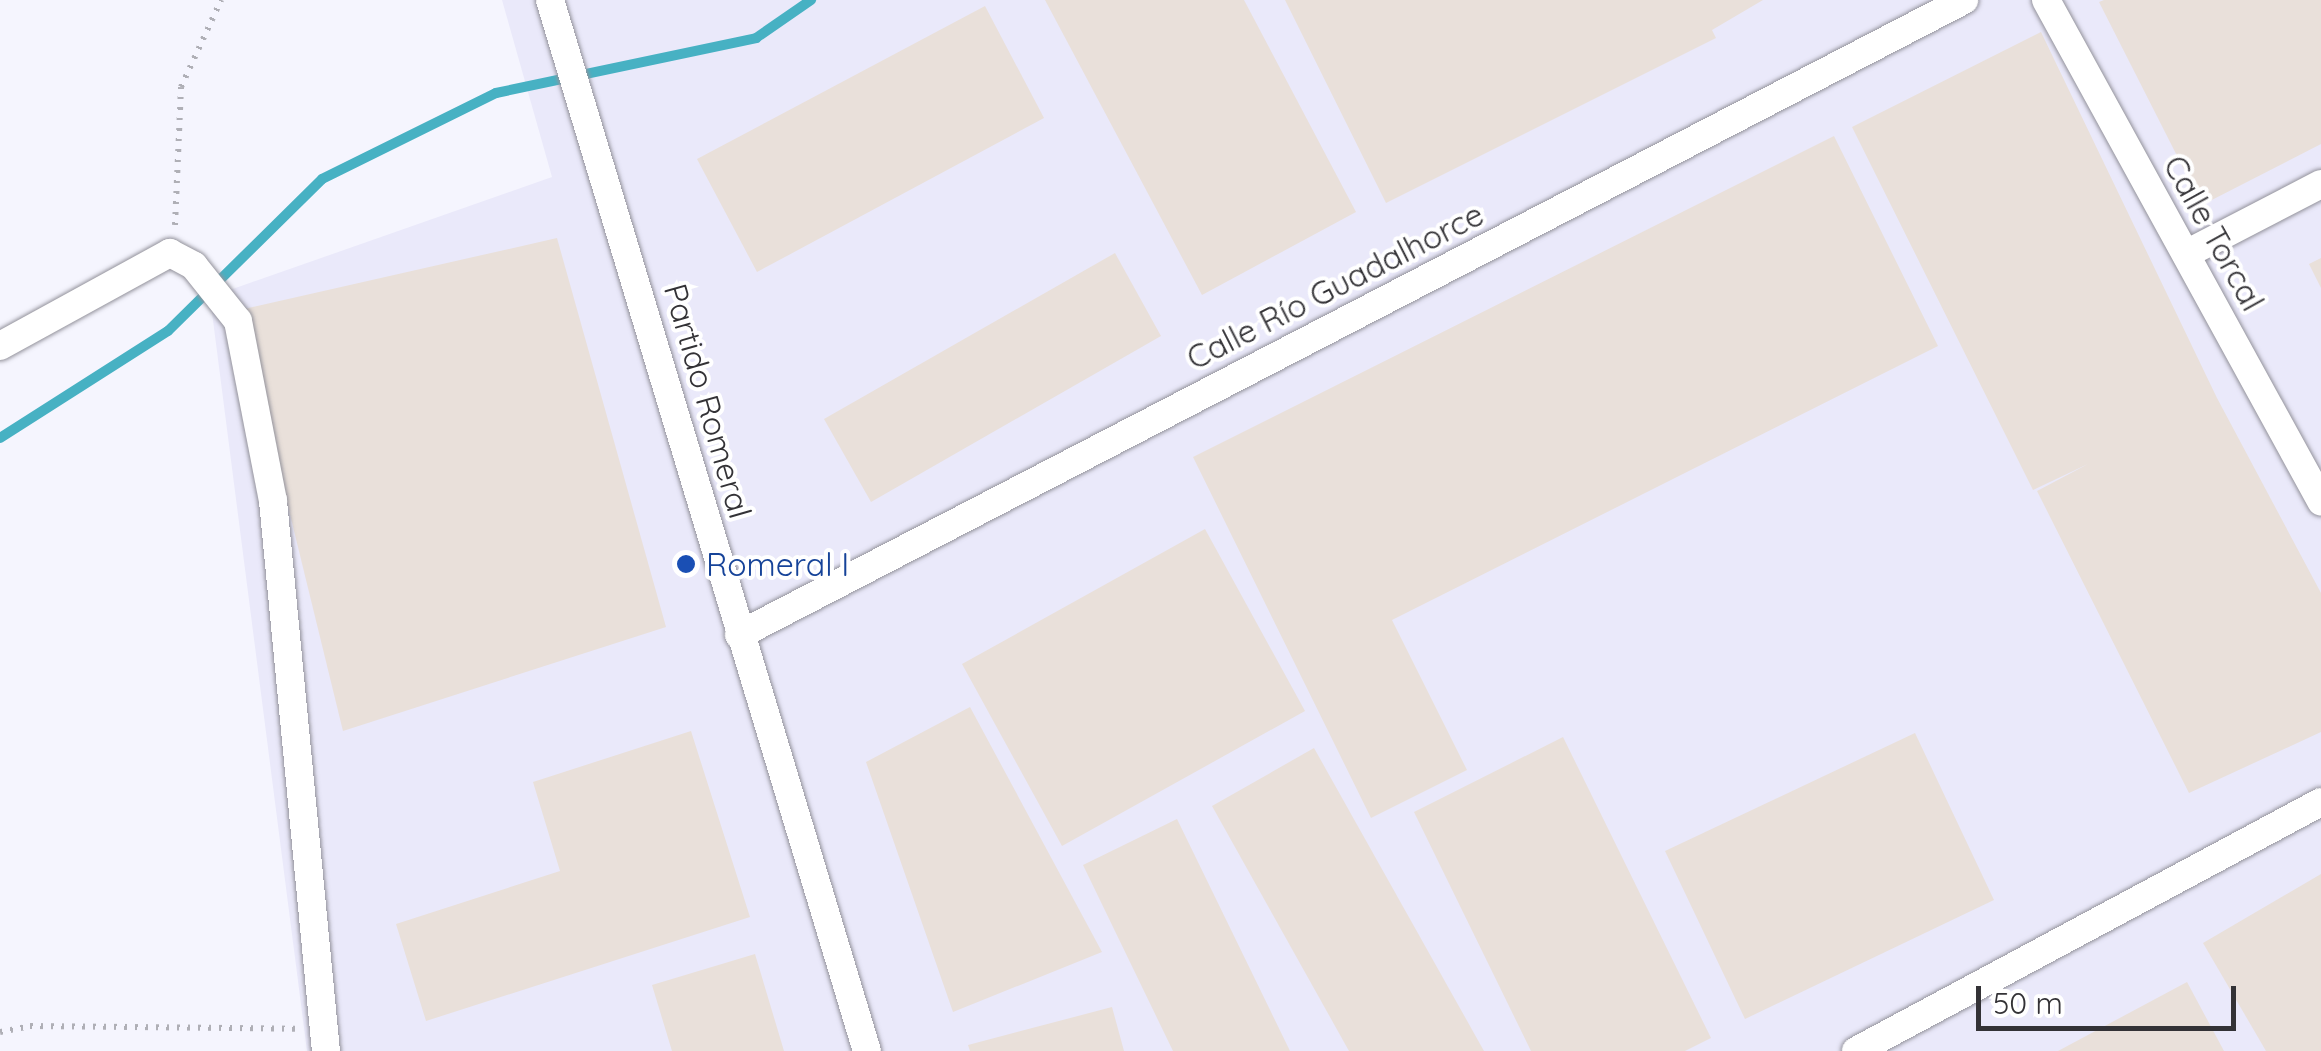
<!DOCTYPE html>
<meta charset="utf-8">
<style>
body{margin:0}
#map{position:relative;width:2321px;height:1051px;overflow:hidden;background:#f5f5fe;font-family:Quicksand,sans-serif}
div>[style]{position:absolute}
.built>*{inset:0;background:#eae9fa}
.stream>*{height:10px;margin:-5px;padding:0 5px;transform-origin:5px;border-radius:5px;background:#47b1c3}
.building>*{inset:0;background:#e9e0da}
.path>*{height:6px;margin-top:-3px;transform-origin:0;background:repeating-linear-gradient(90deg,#afafb6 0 2.5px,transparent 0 10.5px)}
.roads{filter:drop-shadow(0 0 2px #93929b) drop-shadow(0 0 2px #93929b)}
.minor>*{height:28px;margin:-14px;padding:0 14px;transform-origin:14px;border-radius:14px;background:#fff}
.dots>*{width:28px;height:28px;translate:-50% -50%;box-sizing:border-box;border:5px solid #fff;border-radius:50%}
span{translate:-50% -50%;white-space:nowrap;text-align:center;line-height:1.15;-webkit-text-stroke:8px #fff;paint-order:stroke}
.street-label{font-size:32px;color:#333236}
.transit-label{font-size:32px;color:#164399}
.left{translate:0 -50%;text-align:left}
.scale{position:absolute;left:1976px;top:986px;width:260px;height:45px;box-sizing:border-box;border:5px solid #333236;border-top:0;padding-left:12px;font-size:30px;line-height:35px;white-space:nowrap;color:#333236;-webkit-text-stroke:8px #fff;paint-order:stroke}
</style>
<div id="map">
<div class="built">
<div style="clip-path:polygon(502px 0,2321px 0,2321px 1051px,307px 1051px,210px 297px,552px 177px)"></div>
</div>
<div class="stream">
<div style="left:0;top:438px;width:199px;rotate:-32.5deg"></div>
<div style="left:168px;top:331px;width:216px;rotate:-44.6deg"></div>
<div style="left:322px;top:179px;width:194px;rotate:-26.3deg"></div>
<div style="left:496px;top:93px;width:266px;rotate:-11.9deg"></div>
<div style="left:756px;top:38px;width:67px;rotate:-34.6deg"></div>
</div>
<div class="building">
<div style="clip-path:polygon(1045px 0,1244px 0,1356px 212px,1202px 295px)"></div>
<div style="clip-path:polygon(1285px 0,1763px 0,1712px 30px,1716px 38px,1386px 203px)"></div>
<div style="clip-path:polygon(2104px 0,2321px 0,2321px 144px,2202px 205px,2099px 2px)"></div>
<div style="clip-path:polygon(985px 6px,1044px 118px,757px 272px,697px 159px)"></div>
<div style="clip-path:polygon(2041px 32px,2217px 398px,2321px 593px,2321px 732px,2189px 793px,2037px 491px,2088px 464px,2033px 490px,1852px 127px)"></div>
<div style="clip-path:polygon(1834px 136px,1938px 346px,1392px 620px,1467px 770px,1371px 818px,1193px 457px)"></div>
<div style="clip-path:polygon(557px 238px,666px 627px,343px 731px,240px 310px)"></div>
<div style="clip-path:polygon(1115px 253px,1161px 336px,871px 502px,824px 419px)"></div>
<div style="clip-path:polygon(2321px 258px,2321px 288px,2309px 264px)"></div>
<div style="clip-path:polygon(1205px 529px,1305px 711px,1062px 846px,962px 664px)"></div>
<div style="clip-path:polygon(970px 707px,1102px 952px,953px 1012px,866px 762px)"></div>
<div style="clip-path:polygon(691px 731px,750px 917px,426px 1021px,396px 924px,560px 871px,533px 782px)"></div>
<div style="clip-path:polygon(1915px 733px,1994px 900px,1745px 1019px,1665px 851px)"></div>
<div style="clip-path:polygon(1563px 737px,1711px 1038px,1685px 1051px,1531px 1051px,1414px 812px)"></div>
<div style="clip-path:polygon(1314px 748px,1484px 1051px,1349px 1051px,1212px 806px)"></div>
<div style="clip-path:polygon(1177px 819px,1290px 1051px,1173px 1051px,1083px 865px)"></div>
<div style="clip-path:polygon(2321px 874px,2321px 1051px,2266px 1051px,2203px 943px)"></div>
<div style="clip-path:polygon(755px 954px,784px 1051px,672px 1051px,652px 985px)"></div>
<div style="clip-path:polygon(2187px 982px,2224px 1051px,2058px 1051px)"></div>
<div style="clip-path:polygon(1112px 1007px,1124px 1051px,970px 1051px,968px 1045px)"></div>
</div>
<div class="path">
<div style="left:175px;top:225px;width:138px;rotate:-87.5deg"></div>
<div style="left:181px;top:87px;width:96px;rotate:-65.3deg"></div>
<div style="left:0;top:1032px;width:31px;rotate:-11deg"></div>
<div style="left:30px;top:1026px;width:265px;rotate:0.6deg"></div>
</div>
<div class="roads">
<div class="minor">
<div style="left:550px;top:0;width:1098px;rotate:73.22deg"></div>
<div style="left:2046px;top:0;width:572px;rotate:61.24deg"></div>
<div style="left:2186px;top:254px;width:152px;rotate:-27.4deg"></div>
<div style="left:0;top:346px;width:194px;rotate:-28.7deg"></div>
<div style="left:170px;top:253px;width:27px;rotate:28deg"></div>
<div style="left:194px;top:266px;width:70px;rotate:51.3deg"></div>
<div style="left:238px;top:321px;width:183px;rotate:79deg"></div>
<div style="left:273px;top:501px;width:553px;rotate:84.5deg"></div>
<div style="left:739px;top:635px;width:1380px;rotate:-27.4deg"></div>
<div style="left:1856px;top:1051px;width:527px;rotate:-28.17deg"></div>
</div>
</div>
<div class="dots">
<div style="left:686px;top:564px;background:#1a4fb4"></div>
</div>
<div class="street-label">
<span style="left:2214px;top:233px;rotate:61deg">Calle Torcal</span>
<span style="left:1335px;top:286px;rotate:-27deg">Calle Río Guadalhorce</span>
<span style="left:708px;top:401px;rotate:74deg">Partido Romeral</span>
</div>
<div class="transit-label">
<span class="left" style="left:706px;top:564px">Romeral I</span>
</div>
<div class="scale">50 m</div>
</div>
